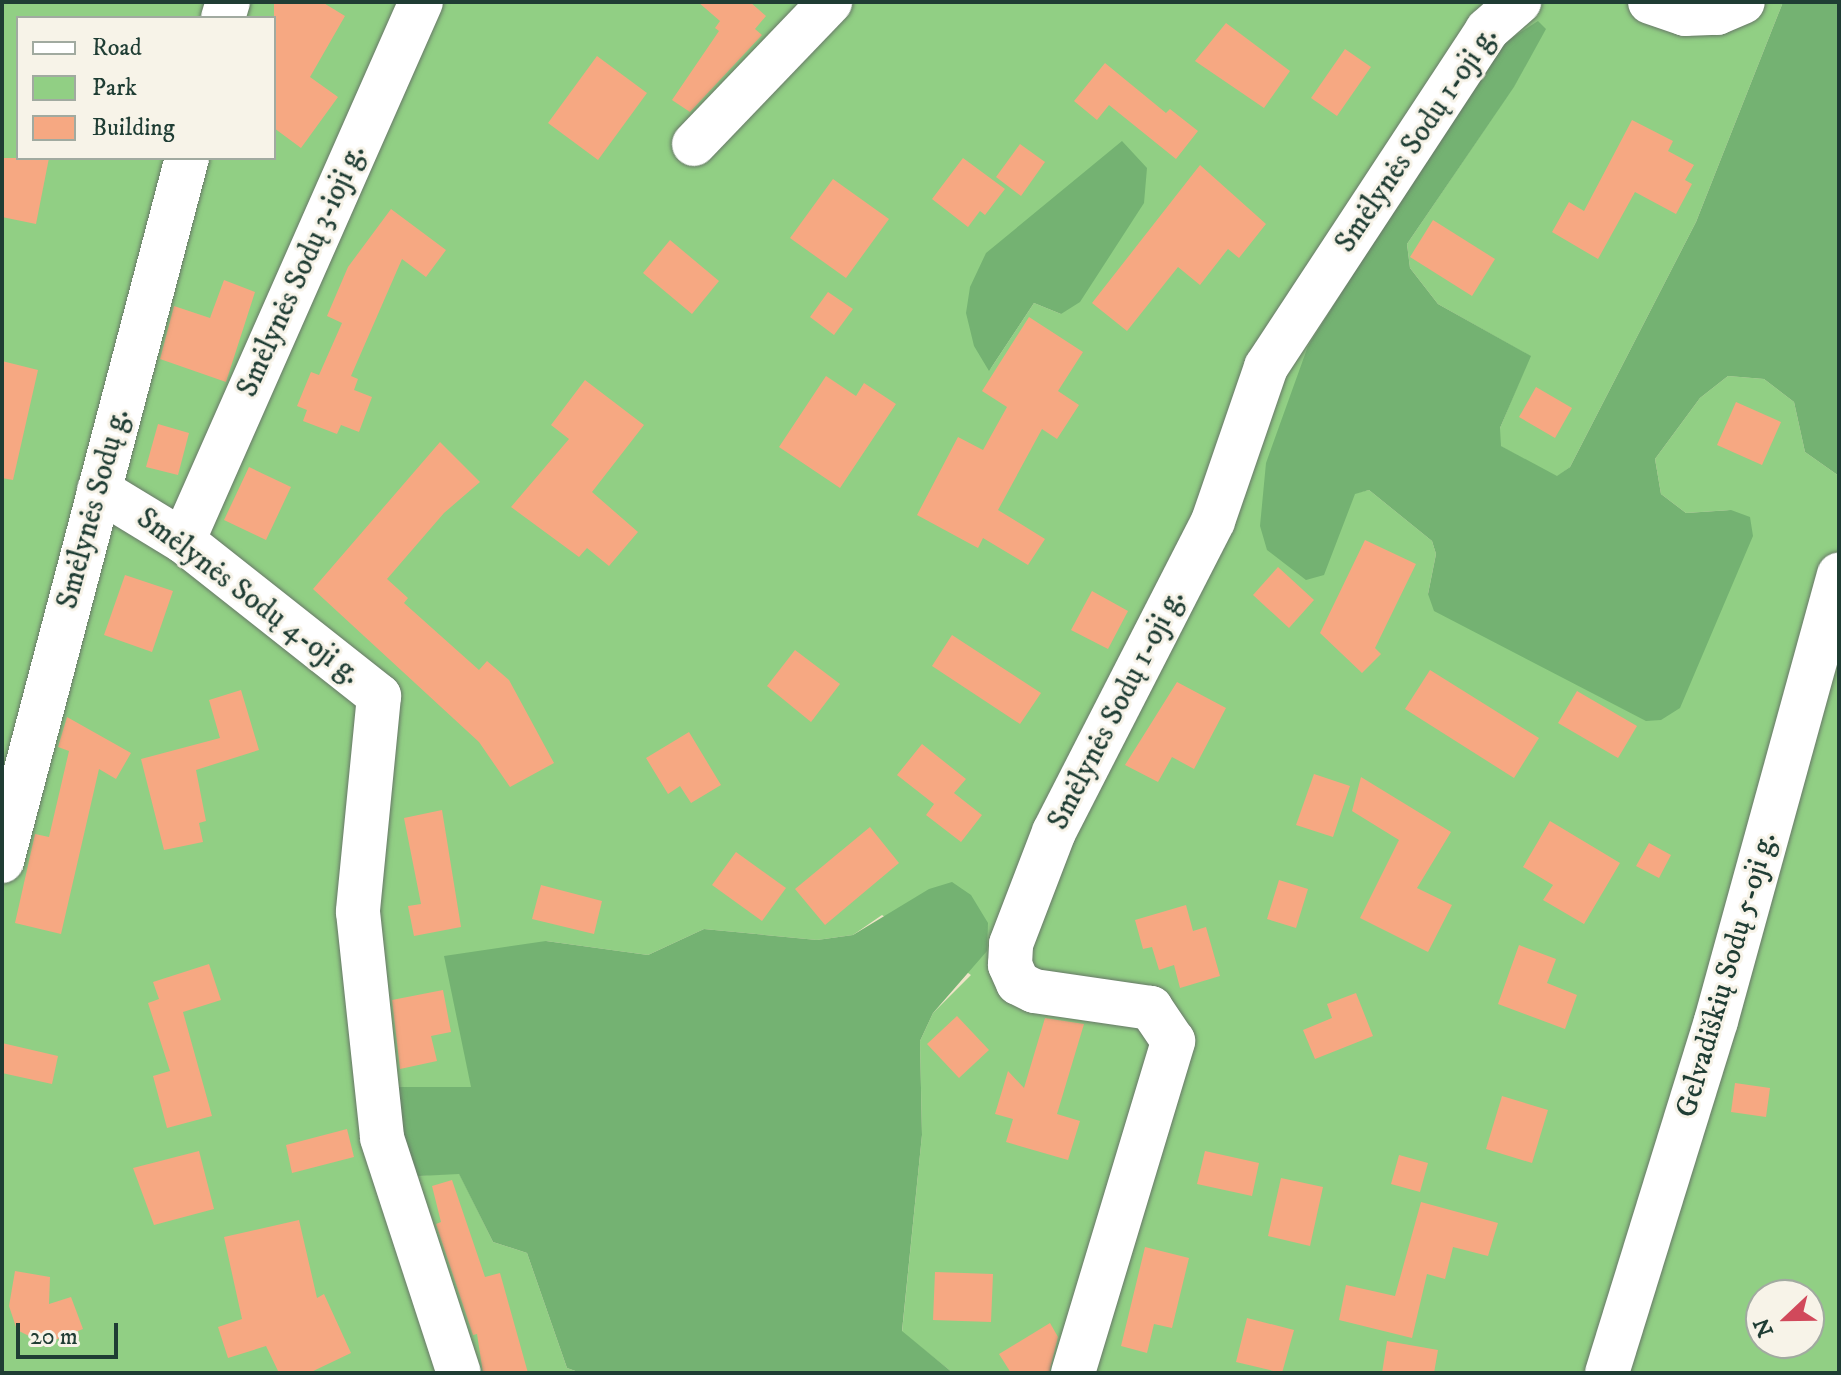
<!DOCTYPE html>
<meta charset="utf-8">
<style>
body{margin:0}
#map{position:relative;width:1841px;height:1375px;overflow:hidden;background:#eee4c6;font-family:"IM FELL DW Pica",serif}
div>[style]{position:absolute}
.green>*{inset:0;background:#91cf84}
.forest>*{inset:0;background:#74b272}
.building>*{inset:0;background:#f6a882}
.roads{filter:drop-shadow(0 0 2px #677767) drop-shadow(0 0 2px #677767)}
.minor>*{height:44px;margin:-22px;padding:0 22px;transform-origin:22px;border-radius:22px;background:#fff}
span{translate:-50% -50%;white-space:nowrap;text-align:center;line-height:1.15;-webkit-text-stroke:6px #f7f3e8;paint-order:stroke}
.street-label{font-size:30px;color:#1f3d34}
.frame{position:absolute;inset:0;border:4px solid #1f3d34;pointer-events:none}
.legend{position:absolute;left:16px;top:16px;width:260px;height:144px;box-sizing:border-box;background:#f7f3e8;border:2px solid #a1aaa0;margin:0;padding:10px 14px;list-style:none;font-size:24px;color:#1f3d34}
.legend li{display:flex;align-items:center;gap:16px;height:40px}
.legend b{width:40px;border:2px solid #a1aaa0}
.north{position:absolute;left:1745px;top:1279px;width:80px;height:80px;box-sizing:border-box;background:#f7f3e8;border:2px solid #a1aaa0;border-radius:50%;rotate:248deg;font-size:22px;font-weight:700;line-height:32px;text-align:center;color:#1f3d34}
.north::after{content:'';display:block;margin:auto;width:28px;height:36px;background:#d1495b;clip-path:polygon(50% 0,100% 100%,50% 72%,0 100%)}
.scale{position:absolute;left:16px;top:1323px;width:102px;height:36px;box-sizing:border-box;border:4px solid #1f3d34;border-top:0;padding-left:10px;font-size:24px;line-height:28px;white-space:nowrap;color:#1f3d34;-webkit-text-stroke:6px #f7f3e8;paint-order:stroke}
</style>
<div id="map">
<div class="green">
<div style="clip-path:polygon(evenodd,2px 2px,1783px 2px,1696px 222px,1570px 467px,1557px 477px,1500px 446px,1500px 428px,1530px 356px,1438px 304px,1410px 268px,1407px 244px,1514px 86px,1545px 29px,1308px 346px,1355px 493px,1369px 490px,1432px 541px,1436px 554px,1428px 594px,1731px 510px,1686px 513px,1661px 494px,1655px 459px,1700px 398px,1728px 376px,1764px 379px,1794px 402px,1805px 452px,1839px 476px,1839px 1373px,953px 1373px,902px 1332px,922px 1135px,920px 1041px,933px 1013px,971px 975px,882px 915px,853px 935px,817px 940px,704px 929px,648px 955px,546px 941px,471px 1088px,401px 1177px,459px 1173px,493px 1242px,527px 1253px,567px 1368px,581px 1373px,2px 1373px,2px 2px,18px 18px,274px 18px,274px 158px,18px 158px,18px 18px,2px 2px,1122px 142px,1061px 314px,1034px 303px,989px 371px,1122px 142px,2px 2px,1761px 1295px,1809px 1295px,1809px 1343px,1761px 1343px,1761px 1295px)"></div>
</div>
<div class="forest">
<div style="clip-path:polygon(1783px 2px,1839px 2px,1839px 476px,1805px 452px,1794px 402px,1764px 379px,1728px 376px,1700px 398px,1655px 459px,1661px 494px,1686px 513px,1731px 510px,1750px 517px,1753px 536px,1680px 708px,1661px 720px,1646px 721px,1434px 611px,1428px 594px,1436px 554px,1432px 541px,1369px 490px,1355px 494px,1324px 575px,1306px 580px,1267px 550px,1260px 526px,1266px 463px,1308px 346px,1496px 48px,1538px 21px,1546px 29px,1514px 87px,1407px 244px,1410px 268px,1438px 304px,1531px 356px,1500px 428px,1501px 446px,1557px 476px,1570px 467px,1696px 222px)"></div>
<div style="clip-path:polygon(1122px 141px,1147px 168px,1144px 203px,1080px 302px,1061px 314px,1034px 303px,989px 371px,974px 346px,966px 313px,970px 287px,986px 253px)"></div>
<div style="clip-path:polygon(952px 882px,971px 895px,988px 923px,987px 951px,933px 1013px,920px 1041px,922px 1135px,902px 1331px,953px 1373px,581px 1373px,567px 1368px,527px 1253px,493px 1242px,459px 1174px,400px 1177px,381px 1087px,471px 1087px,444px 956px,546px 941px,648px 955px,704px 929px,817px 940px,853px 935px,929px 889px)"></div>
</div>
<div class="building">
<div style="clip-path:polygon(274px 2px,322px 2px,345px 16px,310px 77px,338px 97px,301px 148px,274px 128px)"></div>
<div style="clip-path:polygon(698px 2px,750px 2px,766px 16px,755px 29px,762px 35px,690px 112px,672px 100px,719px 31px,715px 28px,720px 21px)"></div>
<div style="clip-path:polygon(1226px 23px,1290px 71px,1264px 108px,1195px 61px)"></div>
<div style="clip-path:polygon(1345px 49px,1371px 67px,1337px 116px,1311px 98px)"></div>
<div style="clip-path:polygon(597px 56px,647px 93px,598px 160px,548px 123px)"></div>
<div style="clip-path:polygon(1105px 63px,1166px 113px,1170px 109px,1198px 131px,1176px 159px,1109px 105px,1097px 120px,1074px 101px)"></div>
<div style="clip-path:polygon(1632px 120px,1673px 141px,1668px 151px,1694px 165px,1685px 180px,1692px 184px,1676px 214px,1635px 192px,1598px 259px,1552px 232px,1569px 202px,1584px 211px)"></div>
<div style="clip-path:polygon(1020px 144px,1045px 162px,1021px 196px,996px 177px)"></div>
<div style="clip-path:polygon(2px 158px,49px 158px,36px 224px,2px 217px)"></div>
<div style="clip-path:polygon(963px 158px,1005px 189px,985px 215px,980px 211px,968px 227px,932px 199px)"></div>
<div style="clip-path:polygon(1200px 165px,1266px 224px,1239px 258px,1228px 249px,1200px 285px,1178px 267px,1127px 331px,1092px 303px)"></div>
<div style="clip-path:polygon(833px 179px,889px 219px,846px 278px,790px 238px)"></div>
<div style="clip-path:polygon(391px 209px,446px 250px,426px 277px,402px 259px,351px 376px,358px 379px,354px 390px,372px 397px,359px 432px,341px 425px,337px 434px,303px 421px,307px 410px,297px 406px,311px 372px,319px 375px,342px 323px,327px 316px,348px 267px)"></div>
<div style="clip-path:polygon(1433px 220px,1495px 259px,1472px 296px,1410px 257px)"></div>
<div style="clip-path:polygon(670px 240px,719px 281px,692px 314px,643px 273px)"></div>
<div style="clip-path:polygon(224px 280px,255px 292px,226px 382px,160px 359px,174px 306px,210px 318px)"></div>
<div style="clip-path:polygon(828px 292px,853px 309px,834px 335px,810px 317px)"></div>
<div style="clip-path:polygon(1029px 317px,1083px 352px,1058px 391px,1079px 405px,1057px 439px,1042px 429px,998px 510px,1045px 539px,1028px 565px,983px 538px,978px 548px,917px 515px,958px 437px,983px 450px,1007px 407px,982px 391px)"></div>
<div style="clip-path:polygon(2px 361px,38px 370px,13px 480px,2px 478px)"></div>
<div style="clip-path:polygon(826px 376px,856px 396px,864px 383px,896px 404px,840px 488px,779px 447px)"></div>
<div style="clip-path:polygon(585px 380px,644px 425px,592px 492px,638px 532px,609px 566px,587px 548px,579px 557px,511px 507px,569px 439px,551px 425px)"></div>
<div style="clip-path:polygon(1536px 387px,1572px 408px,1555px 438px,1519px 417px)"></div>
<div style="clip-path:polygon(1736px 402px,1781px 422px,1762px 465px,1717px 445px)"></div>
<div style="clip-path:polygon(158px 424px,189px 433px,178px 475px,146px 467px)"></div>
<div style="clip-path:polygon(440px 442px,480px 482px,444px 513px,387px 579px,408px 598px,404px 603px,479px 670px,487px 661px,509px 680px,554px 763px,510px 787px,479px 742px,313px 589px)"></div>
<div style="clip-path:polygon(249px 467px,291px 487px,266px 540px,224px 520px)"></div>
<div style="clip-path:polygon(1365px 540px,1416px 564px,1375px 648px,1381px 654px,1362px 673px,1320px 633px)"></div>
<div style="clip-path:polygon(1278px 567px,1314px 600px,1289px 628px,1253px 595px)"></div>
<div style="clip-path:polygon(125px 575px,173px 591px,152px 652px,104px 635px)"></div>
<div style="clip-path:polygon(1092px 591px,1128px 611px,1108px 649px,1071px 630px)"></div>
<div style="clip-path:polygon(952px 635px,1041px 693px,1020px 724px,932px 666px)"></div>
<div style="clip-path:polygon(795px 650px,840px 684px,811px 722px,767px 686px)"></div>
<div style="clip-path:polygon(1430px 670px,1539px 738px,1514px 778px,1405px 709px)"></div>
<div style="clip-path:polygon(1177px 682px,1226px 708px,1194px 769px,1172px 757px,1158px 782px,1125px 765px)"></div>
<div style="clip-path:polygon(241px 690px,259px 750px,196px 770px,206px 821px,199px 823px,203px 842px,164px 850px,141px 759px,220px 738px,209px 700px)"></div>
<div style="clip-path:polygon(1577px 691px,1637px 726px,1618px 758px,1558px 723px)"></div>
<div style="clip-path:polygon(67px 717px,131px 753px,116px 779px,99px 769px,61px 934px,15px 923px,35px 834px,49px 837px,69px 751px,58px 747px)"></div>
<div style="clip-path:polygon(689px 732px,721px 785px,691px 803px,680px 786px,668px 794px,646px 758px)"></div>
<div style="clip-path:polygon(922px 744px,966px 779px,954px 793px,982px 815px,961px 842px,926px 815px,934px 804px,897px 775px)"></div>
<div style="clip-path:polygon(1314px 774px,1350px 786px,1333px 837px,1296px 825px)"></div>
<div style="clip-path:polygon(1361px 777px,1451px 832px,1417px 888px,1452px 905px,1428px 952px,1360px 918px,1399px 840px,1352px 811px)"></div>
<div style="clip-path:polygon(442px 810px,461px 927px,414px 936px,408px 906px,421px 904px,404px 818px)"></div>
<div style="clip-path:polygon(1550px 821px,1620px 863px,1584px 924px,1543px 900px,1553px 885px,1523px 867px)"></div>
<div style="clip-path:polygon(870px 827px,899px 863px,825px 925px,795px 889px)"></div>
<div style="clip-path:polygon(1649px 843px,1671px 855px,1659px 878px,1636px 866px)"></div>
<div style="clip-path:polygon(736px 852px,786px 888px,762px 921px,712px 885px)"></div>
<div style="clip-path:polygon(1279px 880px,1308px 889px,1296px 928px,1267px 919px)"></div>
<div style="clip-path:polygon(541px 885px,602px 901px,594px 934px,532px 919px)"></div>
<div style="clip-path:polygon(1186px 905px,1193px 931px,1206px 927px,1220px 976px,1180px 988px,1174px 965px,1159px 970px,1152px 947px,1143px 949px,1135px 920px)"></div>
<div style="clip-path:polygon(1519px 945px,1556px 959px,1547px 983px,1577px 995px,1565px 1029px,1498px 1004px)"></div>
<div style="clip-path:polygon(209px 964px,221px 1000px,183px 1012px,212px 1116px,167px 1128px,153px 1076px,170px 1071px,148px 1003px,159px 999px,153px 982px)"></div>
<div style="clip-path:polygon(443px 990px,451px 1032px,431px 1036px,437px 1061px,400px 1069px,392px 1000px)"></div>
<div style="clip-path:polygon(1356px 993px,1373px 1036px,1315px 1059px,1303px 1030px,1332px 1018px,1327px 1004px)"></div>
<div style="clip-path:polygon(957px 1016px,989px 1050px,959px 1078px,927px 1044px)"></div>
<div style="clip-path:polygon(1045px 1018px,1084px 1024px,1057px 1114px,1080px 1121px,1068px 1160px,1006px 1142px,1013px 1119px,995px 1114px,1008px 1071px,1024px 1088px)"></div>
<div style="clip-path:polygon(2px 1043px,58px 1056px,52px 1084px,2px 1073px)"></div>
<div style="clip-path:polygon(1735px 1083px,1770px 1088px,1766px 1117px,1731px 1112px)"></div>
<div style="clip-path:polygon(1502px 1096px,1548px 1110px,1532px 1163px,1486px 1149px)"></div>
<div style="clip-path:polygon(347px 1129px,354px 1157px,292px 1173px,286px 1145px)"></div>
<div style="clip-path:polygon(199px 1151px,214px 1209px,154px 1225px,133px 1168px)"></div>
<div style="clip-path:polygon(1205px 1151px,1259px 1163px,1252px 1196px,1197px 1184px)"></div>
<div style="clip-path:polygon(1399px 1155px,1428px 1163px,1420px 1192px,1391px 1184px)"></div>
<div style="clip-path:polygon(1281px 1178px,1323px 1187px,1310px 1246px,1268px 1236px)"></div>
<div style="clip-path:polygon(452px 1180px,485px 1277px,500px 1273px,528px 1373px,483px 1373px,477px 1334px,473px 1335px,436px 1224px,441px 1222px,432px 1186px)"></div>
<div style="clip-path:polygon(1421px 1202px,1498px 1223px,1488px 1256px,1453px 1247px,1445px 1279px,1427px 1274px,1412px 1338px,1339px 1320px,1346px 1285px,1395px 1296px)"></div>
<div style="clip-path:polygon(299px 1220px,317px 1298px,324px 1294px,351px 1353px,309px 1373px,279px 1373px,266px 1346px,228px 1358px,218px 1327px,242px 1319px,224px 1237px)"></div>
<div style="clip-path:polygon(1145px 1247px,1189px 1258px,1172px 1328px,1154px 1324px,1147px 1353px,1121px 1346px)"></div>
<div style="clip-path:polygon(15px 1271px,50px 1277px,49px 1304px,71px 1297px,83px 1329px,45px 1344px,17px 1330px,9px 1306px)"></div>
<div style="clip-path:polygon(935px 1272px,993px 1274px,991px 1322px,933px 1320px)"></div>
<div style="clip-path:polygon(1247px 1318px,1294px 1330px,1282px 1373px,1236px 1362px)"></div>
<div style="clip-path:polygon(1050px 1323px,1058px 1337px,1049px 1373px,1011px 1373px,999px 1354px)"></div>
<div style="clip-path:polygon(1387px 1341px,1438px 1350px,1434px 1373px,1382px 1373px)"></div>
</div>
<div class="roads">
<div class="minor">
<div style="left:1650px;top:2px;width:37px;rotate:19deg"></div>
<div style="left:1685px;top:14px;width:32px;rotate:-2deg"></div>
<div style="left:1717px;top:13px;width:28px;rotate:-23deg"></div>
<div style="left:223px;top:18px;width:17px;rotate:-73deg"></div>
<div style="left:694px;top:144px;width:197px;rotate:-46.2deg"></div>
<div style="left:99px;top:490px;width:98px;rotate:31.3deg"></div>
<div style="left:183px;top:541px;width:250px;rotate:38.3deg"></div>
<div style="left:379px;top:696px;width:217px;rotate:95.6deg"></div>
<div style="left:358px;top:912px;width:227px;rotate:83.9deg"></div>
<div style="left:382px;top:1138px;width:247px;rotate:71.9deg"></div>
<div style="left:183px;top:541px;width:589px;rotate:-66.18deg"></div>
<div style="left:2px;top:861px;width:727px;rotate:-75.26deg"></div>
<div style="left:1073px;top:1373px;width:347px;rotate:-73.2deg"></div>
<div style="left:1173px;top:1041px;width:40px;rotate:-124deg"></div>
<div style="left:1151px;top:1008px;width:118px;rotate:-171.7deg"></div>
<div style="left:1034px;top:991px;width:18px;rotate:-153deg"></div>
<div style="left:1018px;top:983px;width:20px;rotate:-114deg"></div>
<div style="left:1010px;top:965px;width:21px;rotate:-87deg"></div>
<div style="left:1011px;top:944px;width:120px;rotate:-69deg"></div>
<div style="left:1054px;top:832px;width:349px;rotate:-62.9deg"></div>
<div style="left:1213px;top:521px;width:163px;rotate:-71deg"></div>
<div style="left:1266px;top:367px;width:403px;rotate:-56.7deg"></div>
<div style="left:1487px;top:30px;width:43px;rotate:-41.2deg"></div>
<div style="left:1607px;top:1373px;width:368px;rotate:-72.8deg"></div>
<div style="left:1716px;top:1021px;width:463px;rotate:-74.6deg"></div>
</div>
</div>
<div class="street-label">
<span style="left:1417px;top:140px;rotate:-56deg">Smėlynės Sodų 1-oji g.</span>
<span style="left:302px;top:271px;rotate:-66deg">Smėlynės Sodų 3-ioji g.</span>
<span style="left:94px;top:509px;rotate:-75deg">Smėlynės Sodų g.</span>
<span style="left:248px;top:597px;rotate:37deg">Smėlynės Sodų 4-oji g.</span>
<span style="left:1117px;top:710px;rotate:-63deg">Smėlynės Sodų 1-oji g.</span>
<span style="left:1727px;top:975px;rotate:-74deg">Gelvadiškių Sodų 5-oji g.</span>
</div>
<div class="frame"></div>
<ul class="legend">
<li><b style="height:10px;background:#fff"></b>Road</li>
<li><b style="height:22px;background:#91cf84"></b>Park</li>
<li><b style="height:22px;background:#f6a882"></b>Building</li>
</ul>
<div class="north">N</div>
<div class="scale">20 m</div>
</div>
